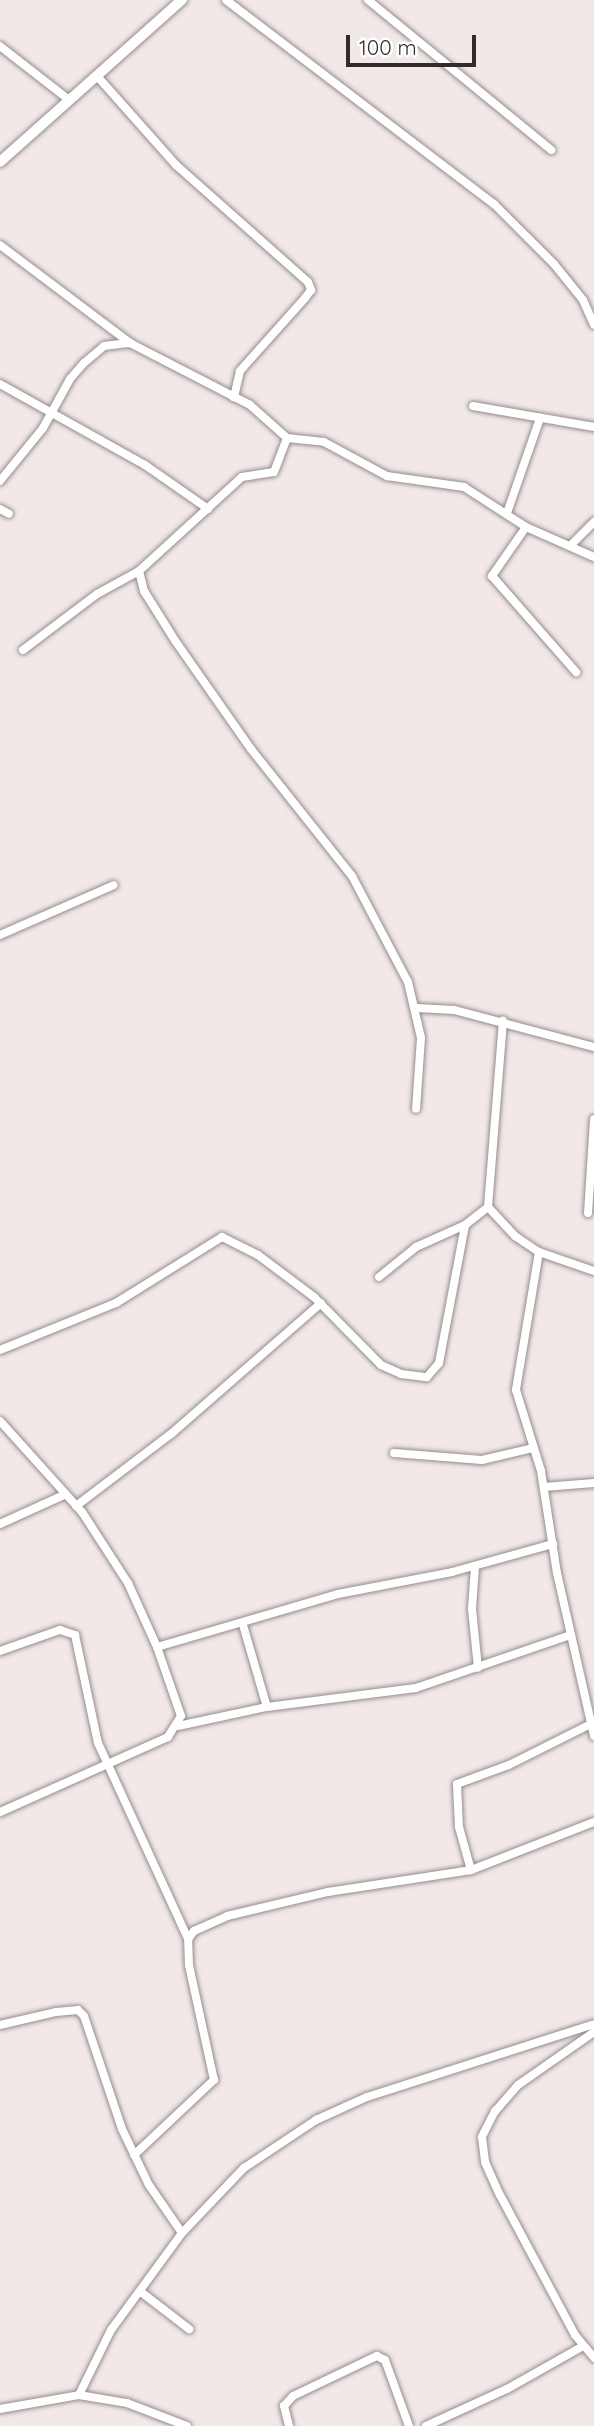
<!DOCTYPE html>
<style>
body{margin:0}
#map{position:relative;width:594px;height:2426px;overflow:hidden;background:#f2e8e8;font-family:Quicksand,sans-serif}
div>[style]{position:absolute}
.roads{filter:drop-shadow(0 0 2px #958c8c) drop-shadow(0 0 2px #958c8c)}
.minor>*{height:8px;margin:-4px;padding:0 4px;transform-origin:4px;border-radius:4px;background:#fff}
.secondary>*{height:10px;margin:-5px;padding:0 5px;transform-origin:5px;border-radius:5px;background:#fff}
span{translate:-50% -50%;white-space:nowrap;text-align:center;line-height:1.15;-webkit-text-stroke:5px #fff;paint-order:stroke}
.scale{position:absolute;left:346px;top:35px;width:130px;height:32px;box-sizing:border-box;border:4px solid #302c2c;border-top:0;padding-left:9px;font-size:21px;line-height:24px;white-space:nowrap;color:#302c2c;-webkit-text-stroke:5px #fff;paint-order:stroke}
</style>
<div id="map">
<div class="roads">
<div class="minor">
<div style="left:226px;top:0;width:337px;rotate:37.3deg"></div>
<div style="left:494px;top:204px;width:85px;rotate:45deg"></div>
<div style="left:554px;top:264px;width:46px;rotate:51.1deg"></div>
<div style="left:583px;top:300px;width:27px;rotate:66deg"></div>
<div style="left:368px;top:0;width:237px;rotate:39.3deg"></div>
<div style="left:0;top:46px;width:88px;rotate:38deg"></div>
<div style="left:97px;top:76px;width:119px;rotate:48.4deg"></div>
<div style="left:176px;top:165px;width:176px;rotate:41.6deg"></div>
<div style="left:308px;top:282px;width:9px;rotate:69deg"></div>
<div style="left:311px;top:290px;width:10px;rotate:127deg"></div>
<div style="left:305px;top:298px;width:98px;rotate:131.7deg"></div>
<div style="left:240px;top:371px;width:27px;rotate:103deg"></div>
<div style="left:0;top:245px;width:163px;rotate:37deg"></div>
<div style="left:130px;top:343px;width:135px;rotate:27.3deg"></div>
<div style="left:250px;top:405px;width:50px;rotate:41.7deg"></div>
<div style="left:287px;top:438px;width:37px;rotate:6deg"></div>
<div style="left:324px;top:442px;width:72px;rotate:28.4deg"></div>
<div style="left:387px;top:476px;width:78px;rotate:8.1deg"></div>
<div style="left:464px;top:487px;width:74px;rotate:32.8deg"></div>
<div style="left:526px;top:527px;width:74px;rotate:23.8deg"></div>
<div style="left:0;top:384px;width:166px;rotate:29.2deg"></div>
<div style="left:145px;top:465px;width:77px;rotate:34.9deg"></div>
<div style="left:473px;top:406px;width:123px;rotate:9.8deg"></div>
<div style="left:0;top:481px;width:68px;rotate:-50.9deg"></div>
<div style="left:43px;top:428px;width:56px;rotate:-61.1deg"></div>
<div style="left:70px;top:379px;width:21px;rotate:-49deg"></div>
<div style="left:84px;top:363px;width:26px;rotate:-40deg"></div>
<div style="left:104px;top:346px;width:26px;rotate:-7deg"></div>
<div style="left:0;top:509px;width:10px;rotate:29deg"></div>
<div style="left:507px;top:513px;width:101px;rotate:-70.8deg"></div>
<div style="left:526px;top:527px;width:60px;rotate:124.8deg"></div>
<div style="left:492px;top:576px;width:128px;rotate:48.8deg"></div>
<div style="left:571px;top:545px;width:33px;rotate:-45deg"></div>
<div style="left:139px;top:571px;width:21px;rotate:76deg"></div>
<div style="left:144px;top:591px;width:60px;rotate:57.9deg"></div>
<div style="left:176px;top:642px;width:131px;rotate:55deg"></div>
<div style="left:251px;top:749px;width:162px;rotate:51.5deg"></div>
<div style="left:352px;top:876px;width:120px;rotate:62.2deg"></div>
<div style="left:408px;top:982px;width:57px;rotate:76.9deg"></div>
<div style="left:421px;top:1038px;width:71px;rotate:94deg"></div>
<div style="left:23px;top:650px;width:93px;rotate:-37.1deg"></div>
<div style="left:97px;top:594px;width:48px;rotate:-28.7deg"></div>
<div style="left:139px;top:571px;width:139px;rotate:-42.4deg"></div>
<div style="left:242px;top:477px;width:32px;rotate:-9deg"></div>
<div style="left:274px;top:472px;width:36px;rotate:-69deg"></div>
<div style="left:0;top:935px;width:124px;rotate:-23.7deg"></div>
<div style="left:417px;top:1008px;width:37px;rotate:3deg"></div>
<div style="left:454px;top:1010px;width:145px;rotate:14.8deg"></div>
<div style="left:488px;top:1207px;width:40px;rotate:47deg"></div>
<div style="left:515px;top:1236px;width:29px;rotate:34deg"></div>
<div style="left:539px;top:1252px;width:58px;rotate:19.1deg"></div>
<div style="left:588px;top:1213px;width:94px;rotate:-86.3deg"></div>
<div style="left:539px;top:1252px;width:140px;rotate:99.5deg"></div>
<div style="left:516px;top:1390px;width:85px;rotate:72.8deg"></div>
<div style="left:541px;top:1471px;width:103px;rotate:81.1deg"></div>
<div style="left:557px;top:1573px;width:167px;rotate:77.2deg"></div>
<div style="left:379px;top:1277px;width:48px;rotate:-39deg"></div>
<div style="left:416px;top:1247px;width:54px;rotate:-24.2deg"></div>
<div style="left:465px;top:1225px;width:29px;rotate:-38deg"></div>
<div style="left:488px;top:1207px;width:187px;rotate:-85.4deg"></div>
<div style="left:0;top:1350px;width:125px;rotate:-22.1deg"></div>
<div style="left:116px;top:1303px;width:125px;rotate:-31.9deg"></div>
<div style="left:222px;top:1237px;width:40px;rotate:26.6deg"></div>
<div style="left:258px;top:1255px;width:70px;rotate:36.9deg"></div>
<div style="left:314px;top:1297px;width:95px;rotate:45.4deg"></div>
<div style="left:381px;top:1365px;width:22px;rotate:24deg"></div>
<div style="left:401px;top:1374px;width:26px;rotate:7deg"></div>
<div style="left:427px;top:1377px;width:18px;rotate:-49deg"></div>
<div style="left:439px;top:1363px;width:140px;rotate:-79.3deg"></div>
<div style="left:0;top:1421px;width:122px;rotate:48deg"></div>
<div style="left:82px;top:1512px;width:85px;rotate:57.1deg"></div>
<div style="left:128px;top:1583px;width:70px;rotate:65.6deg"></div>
<div style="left:157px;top:1647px;width:73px;rotate:70.8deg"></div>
<div style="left:181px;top:1716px;width:25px;rotate:122deg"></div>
<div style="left:168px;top:1737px;width:184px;rotate:155.9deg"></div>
<div style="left:394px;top:1453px;width:88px;rotate:4.5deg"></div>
<div style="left:482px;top:1460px;width:52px;rotate:-13.2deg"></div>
<div style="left:544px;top:1487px;width:50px;rotate:-4.6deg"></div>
<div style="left:76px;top:1506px;width:119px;rotate:-37.2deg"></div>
<div style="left:171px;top:1434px;width:199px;rotate:-41.1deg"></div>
<div style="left:0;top:1524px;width:72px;rotate:-24.4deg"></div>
<div style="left:475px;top:1567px;width:42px;rotate:94.1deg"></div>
<div style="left:472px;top:1609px;width:59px;rotate:84.2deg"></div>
<div style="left:243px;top:1625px;width:85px;rotate:73.7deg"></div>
<div style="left:157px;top:1647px;width:189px;rotate:-16.3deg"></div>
<div style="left:338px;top:1594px;width:116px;rotate:-10.9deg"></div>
<div style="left:452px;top:1572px;width:105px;rotate:-15.5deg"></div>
<div style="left:0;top:1651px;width:64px;rotate:-19.3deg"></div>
<div style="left:60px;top:1630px;width:16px;rotate:18deg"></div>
<div style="left:75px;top:1635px;width:110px;rotate:78deg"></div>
<div style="left:98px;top:1743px;width:216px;rotate:65.3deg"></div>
<div style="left:178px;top:1726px;width:91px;rotate:-12.1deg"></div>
<div style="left:267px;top:1707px;width:150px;rotate:-7.3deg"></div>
<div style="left:416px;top:1688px;width:164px;rotate:-18.9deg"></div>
<div style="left:471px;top:1870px;width:45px;rotate:-105.6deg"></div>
<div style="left:459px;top:1827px;width:43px;rotate:-92.7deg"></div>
<div style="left:457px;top:1784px;width:55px;rotate:-20.1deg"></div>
<div style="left:509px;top:1765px;width:92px;rotate:-26.6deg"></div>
<div style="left:0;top:2025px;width:57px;rotate:-13.1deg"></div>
<div style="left:56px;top:2012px;width:22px;rotate:-5deg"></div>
<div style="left:78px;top:2010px;width:8px;rotate:45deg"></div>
<div style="left:84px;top:2016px;width:119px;rotate:71.4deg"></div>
<div style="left:122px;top:2129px;width:62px;rotate:64.3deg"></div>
<div style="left:149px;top:2185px;width:58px;rotate:55.5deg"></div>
<div style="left:182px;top:2233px;width:120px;rotate:126.2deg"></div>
<div style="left:111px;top:2330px;width:72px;rotate:116.2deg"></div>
<div style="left:594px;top:2032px;width:93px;rotate:145.1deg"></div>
<div style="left:518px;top:2085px;width:35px;rotate:131deg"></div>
<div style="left:495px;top:2111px;width:29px;rotate:117deg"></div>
<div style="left:482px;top:2137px;width:25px;rotate:83deg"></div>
<div style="left:485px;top:2162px;width:36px;rotate:66deg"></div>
<div style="left:500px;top:2195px;width:159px;rotate:61.8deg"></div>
<div style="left:575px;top:2335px;width:30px;rotate:50deg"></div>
<div style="left:134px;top:2155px;width:110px;rotate:-43.2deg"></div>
<div style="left:214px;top:2080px;width:118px;rotate:-102.3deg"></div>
<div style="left:189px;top:1965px;width:26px;rotate:-92deg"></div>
<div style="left:188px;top:1939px;width:10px;rotate:-53deg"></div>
<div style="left:194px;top:1931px;width:36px;rotate:-24deg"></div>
<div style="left:227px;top:1916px;width:104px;rotate:-13.4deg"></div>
<div style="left:328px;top:1892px;width:145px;rotate:-8.7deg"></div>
<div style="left:471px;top:1870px;width:132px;rotate:-21.3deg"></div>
<div style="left:182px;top:2233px;width:90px;rotate:-46.4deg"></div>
<div style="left:244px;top:2168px;width:87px;rotate:-33.7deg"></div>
<div style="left:316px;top:2120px;width:56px;rotate:-24.3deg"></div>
<div style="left:367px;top:2097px;width:238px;rotate:-17.8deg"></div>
<div style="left:141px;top:2292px;width:61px;rotate:37.6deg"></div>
<div style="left:0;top:2409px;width:80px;rotate:-10deg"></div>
<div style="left:79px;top:2395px;width:49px;rotate:9.5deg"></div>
<div style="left:127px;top:2403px;width:64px;rotate:21deg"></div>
<div style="left:289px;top:2426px;width:21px;rotate:-104deg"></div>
<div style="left:284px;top:2406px;width:13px;rotate:-48deg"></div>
<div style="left:293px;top:2396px;width:93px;rotate:-25.5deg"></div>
<div style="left:377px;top:2356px;width:9px;rotate:27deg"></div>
<div style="left:385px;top:2360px;width:70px;rotate:70deg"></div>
<div style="left:426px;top:2426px;width:89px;rotate:-24.6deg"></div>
<div style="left:507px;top:2389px;width:87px;rotate:-29.5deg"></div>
</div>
<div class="secondary">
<div style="left:0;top:162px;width:244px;rotate:-41.7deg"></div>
</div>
</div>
<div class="scale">100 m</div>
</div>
